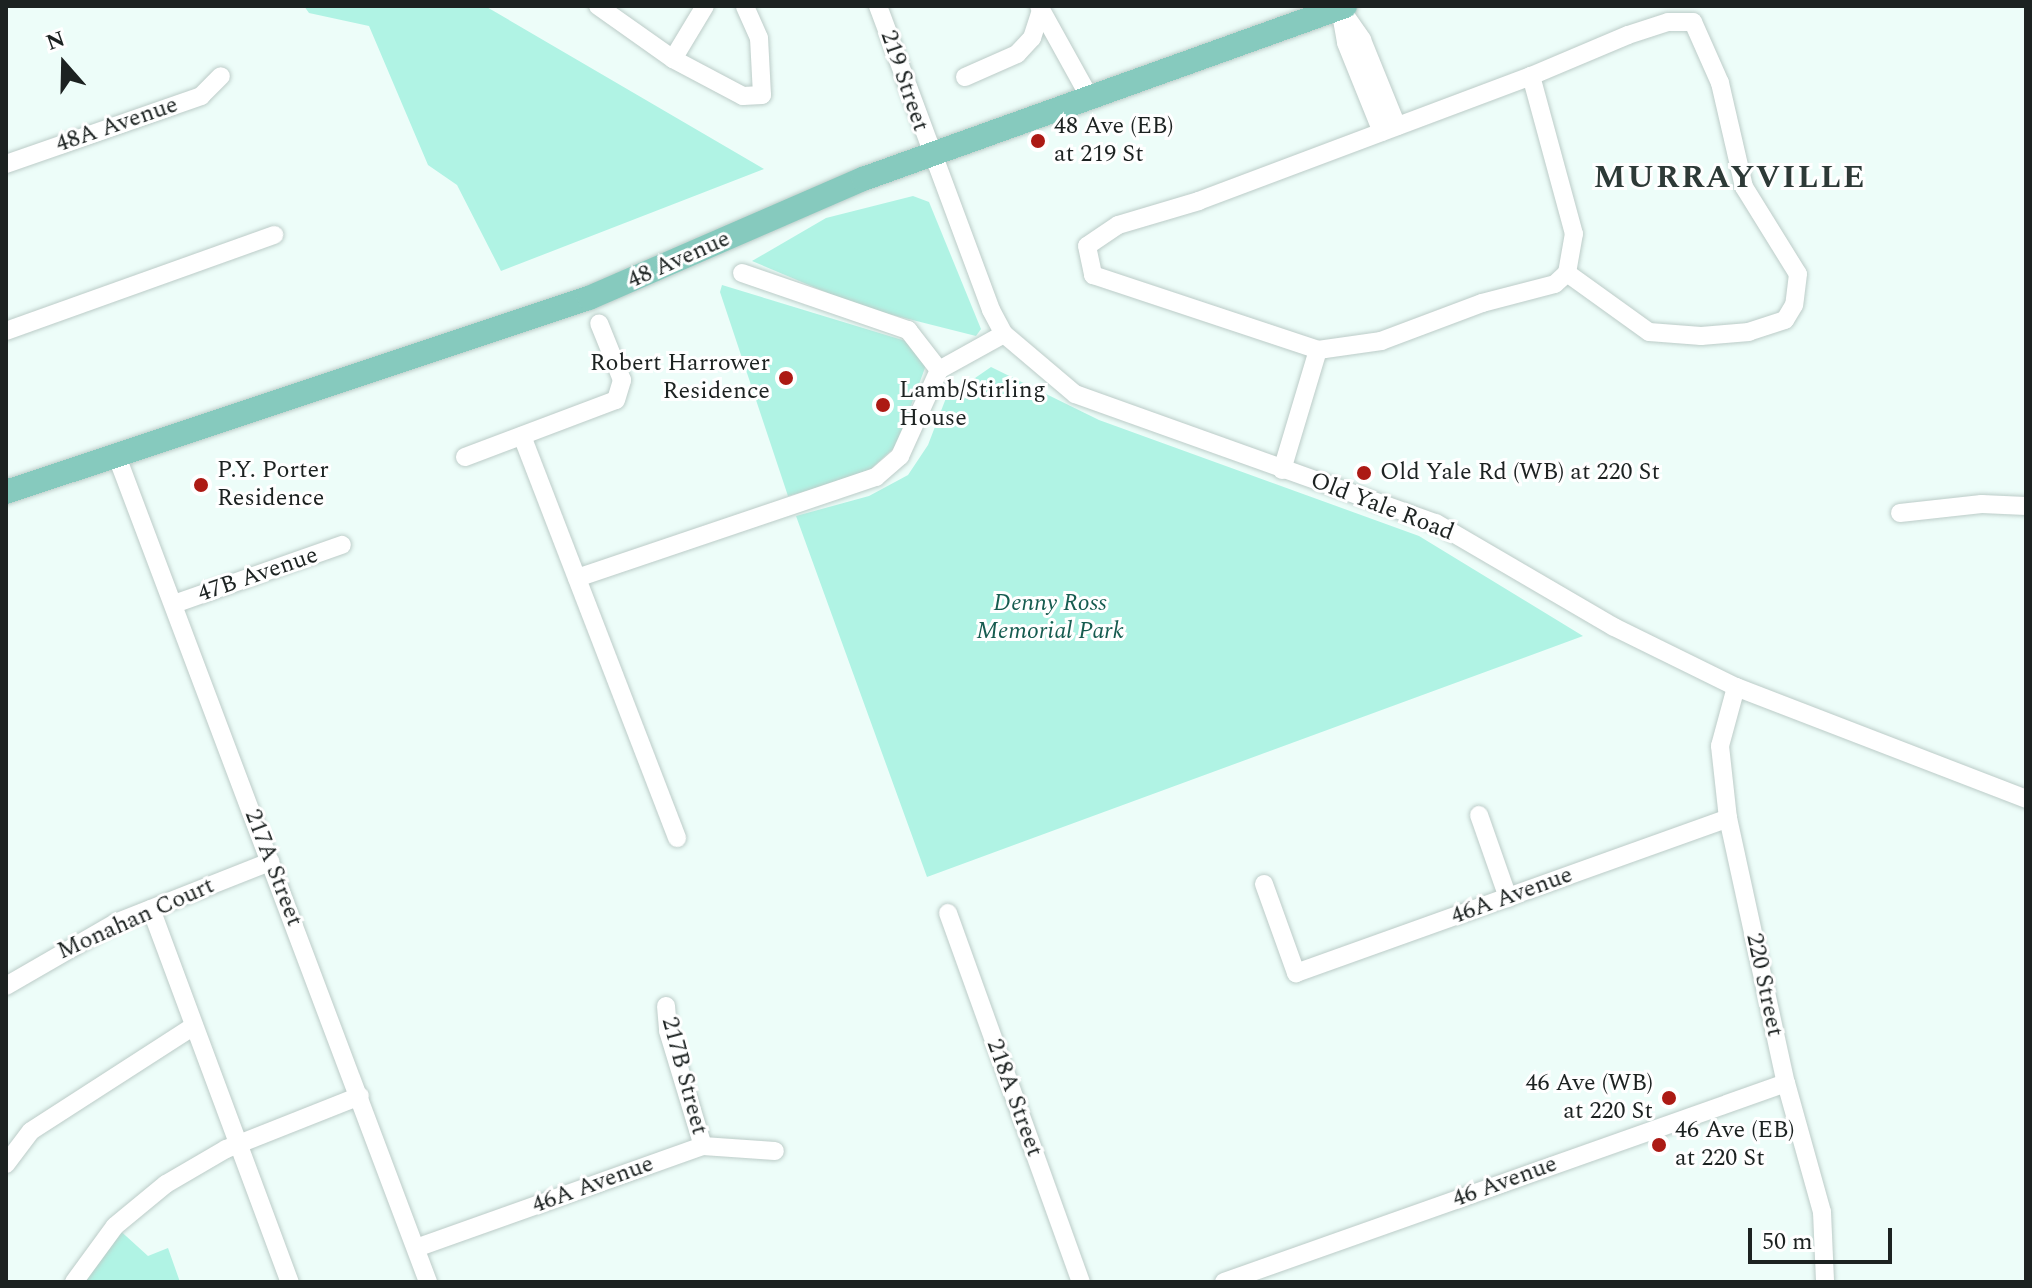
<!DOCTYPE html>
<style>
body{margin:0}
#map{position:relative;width:2032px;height:1288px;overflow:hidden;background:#edfdf9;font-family:Spectral,serif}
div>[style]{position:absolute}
.green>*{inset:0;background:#b0f3e4}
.roads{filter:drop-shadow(0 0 2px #bcccc8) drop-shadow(0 0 2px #bcccc8)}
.minor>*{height:18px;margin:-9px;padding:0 9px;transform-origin:9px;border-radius:9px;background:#fff}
.major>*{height:24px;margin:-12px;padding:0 12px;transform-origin:12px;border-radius:12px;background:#86cabe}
.dots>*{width:22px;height:22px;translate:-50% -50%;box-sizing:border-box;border:4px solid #fff;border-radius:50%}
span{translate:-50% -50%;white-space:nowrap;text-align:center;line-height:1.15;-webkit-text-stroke:6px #fff;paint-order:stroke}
.street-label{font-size:24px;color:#1c2221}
.poi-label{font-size:24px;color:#1c2221}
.left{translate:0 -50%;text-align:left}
.right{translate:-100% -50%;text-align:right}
.park-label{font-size:24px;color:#165c50;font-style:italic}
.district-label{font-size:32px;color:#2d3a37;font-weight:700;letter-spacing:2px}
.frame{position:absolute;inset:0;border:8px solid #1c2221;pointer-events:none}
.north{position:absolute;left:24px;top:24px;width:80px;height:80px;-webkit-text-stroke:6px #fff;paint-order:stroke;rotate:340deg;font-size:22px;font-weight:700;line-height:32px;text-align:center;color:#1c2221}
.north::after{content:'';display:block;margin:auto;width:28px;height:36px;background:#1c2221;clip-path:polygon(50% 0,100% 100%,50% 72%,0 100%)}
.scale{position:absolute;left:1748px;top:1228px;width:144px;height:36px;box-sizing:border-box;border:4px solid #1c2221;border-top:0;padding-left:10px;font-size:24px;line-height:28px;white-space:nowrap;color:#1c2221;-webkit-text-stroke:6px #fff;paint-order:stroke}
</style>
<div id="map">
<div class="green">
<div style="clip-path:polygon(304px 6px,485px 6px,764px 169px,501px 271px,457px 185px,428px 165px,369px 26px,309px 13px)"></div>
<div style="clip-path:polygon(913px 196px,929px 202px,981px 329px,976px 336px,861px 307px,752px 261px,826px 218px)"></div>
<div style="clip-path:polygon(722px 285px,932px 349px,896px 446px,864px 475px,788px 496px,720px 292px)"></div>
<div style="clip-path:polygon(991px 367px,1099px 420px,1419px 536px,1583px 636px,927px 877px,796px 516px,869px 496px,908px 475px,928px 445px,946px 398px)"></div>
<div style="clip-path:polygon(115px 1226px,148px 1256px,168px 1248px,180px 1282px,74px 1282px)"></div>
</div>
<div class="roads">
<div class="minor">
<div style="left:598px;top:6px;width:92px;rotate:35.2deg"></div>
<div style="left:673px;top:59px;width:62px;rotate:-58.9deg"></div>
<div style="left:878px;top:6px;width:324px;rotate:69.6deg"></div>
<div style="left:991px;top:310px;width:27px;rotate:62deg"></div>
<div style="left:1004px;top:334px;width:93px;rotate:40.2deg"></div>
<div style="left:1075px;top:394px;width:383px;rotate:19.7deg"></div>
<div style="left:1436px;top:523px;width:206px;rotate:30.3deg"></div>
<div style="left:1614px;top:627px;width:136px;rotate:26.2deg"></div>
<div style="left:1736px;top:687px;width:311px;rotate:21.1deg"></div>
<div style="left:1039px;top:6px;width:105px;rotate:61deg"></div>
<div style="left:1340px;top:8px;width:39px;rotate:55deg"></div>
<div style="left:1362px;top:40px;width:93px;rotate:67.9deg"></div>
<div style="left:1341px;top:14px;width:29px;rotate:80deg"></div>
<div style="left:1346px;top:43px;width:96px;rotate:68deg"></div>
<div style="left:673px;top:59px;width:79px;rotate:27.9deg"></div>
<div style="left:743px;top:96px;width:19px;rotate:-3deg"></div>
<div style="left:762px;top:95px;width:57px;rotate:-93deg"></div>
<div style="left:759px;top:38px;width:35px;rotate:-114deg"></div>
<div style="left:1531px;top:76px;width:105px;rotate:-22.9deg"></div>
<div style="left:1628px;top:35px;width:42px;rotate:-18deg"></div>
<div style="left:1668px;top:22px;width:25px"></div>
<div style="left:1693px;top:22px;width:67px;rotate:66.1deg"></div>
<div style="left:1720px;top:83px;width:107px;rotate:77deg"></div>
<div style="left:1744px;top:187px;width:102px;rotate:58.2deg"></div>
<div style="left:1798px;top:274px;width:31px;rotate:97deg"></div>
<div style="left:1794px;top:305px;width:17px;rotate:121deg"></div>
<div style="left:1785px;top:320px;width:38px;rotate:162deg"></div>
<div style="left:1749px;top:332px;width:48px;rotate:175.2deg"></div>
<div style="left:1701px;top:336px;width:52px;rotate:-175.6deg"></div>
<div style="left:1649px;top:332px;width:101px;rotate:-144.3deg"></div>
<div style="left:965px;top:77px;width:57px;rotate:-23.9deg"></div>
<div style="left:1017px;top:54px;width:22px;rotate:-47deg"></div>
<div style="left:1032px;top:38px;width:26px;rotate:-72deg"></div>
<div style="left:6px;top:164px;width:207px;rotate:-19.2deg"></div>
<div style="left:201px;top:96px;width:28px;rotate:-45deg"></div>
<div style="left:742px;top:273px;width:176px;rotate:19deg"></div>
<div style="left:908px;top:330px;width:51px;rotate:52.2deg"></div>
<div style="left:939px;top:370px;width:74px;rotate:-29deg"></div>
<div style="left:6px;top:331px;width:285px;rotate:-19.7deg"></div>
<div style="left:522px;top:436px;width:431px;rotate:68.9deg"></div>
<div style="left:116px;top:454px;width:885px;rotate:69.35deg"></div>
<div style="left:465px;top:457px;width:161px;rotate:-20.7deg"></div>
<div style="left:616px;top:400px;width:21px;rotate:-73deg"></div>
<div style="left:622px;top:380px;width:61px;rotate:-112deg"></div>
<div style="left:1282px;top:470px;width:125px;rotate:-73.3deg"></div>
<div style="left:1318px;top:350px;width:64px;rotate:-8.1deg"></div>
<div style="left:1381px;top:341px;width:108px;rotate:-20.6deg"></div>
<div style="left:1482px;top:303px;width:75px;rotate:-14.6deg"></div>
<div style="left:1555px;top:284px;width:16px;rotate:-43deg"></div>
<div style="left:1567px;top:273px;width:40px;rotate:-80deg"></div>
<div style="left:1574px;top:234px;width:164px;rotate:-105.2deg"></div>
<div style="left:1531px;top:76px;width:355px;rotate:159.4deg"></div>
<div style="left:1199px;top:201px;width:84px;rotate:163.5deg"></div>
<div style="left:1118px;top:225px;width:37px;rotate:146deg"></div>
<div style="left:1087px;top:246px;width:30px;rotate:78deg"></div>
<div style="left:1093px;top:275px;width:237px;rotate:18.4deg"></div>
<div style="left:1900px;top:513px;width:82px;rotate:-6.3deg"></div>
<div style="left:1982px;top:504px;width:44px;rotate:2.6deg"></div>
<div style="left:577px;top:578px;width:316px;rotate:-18.7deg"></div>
<div style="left:876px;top:477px;width:32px;rotate:-41deg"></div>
<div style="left:900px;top:456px;width:94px;rotate:-65.6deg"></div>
<div style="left:174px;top:604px;width:178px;rotate:-19.4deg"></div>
<div style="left:1736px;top:687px;width:61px;rotate:105.2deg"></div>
<div style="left:1720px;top:746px;width:72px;rotate:83.7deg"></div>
<div style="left:1728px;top:818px;width:271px;rotate:77.7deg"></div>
<div style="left:1786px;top:1083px;width:134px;rotate:74.4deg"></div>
<div style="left:1822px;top:1212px;width:70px;rotate:87.5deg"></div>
<div style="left:1479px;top:815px;width:88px;rotate:70.7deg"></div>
<div style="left:1264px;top:884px;width:95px;rotate:70.2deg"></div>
<div style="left:1296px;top:973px;width:459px;rotate:-19.7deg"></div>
<div style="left:151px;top:909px;width:398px;rotate:69.6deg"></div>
<div style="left:948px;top:913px;width:392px;rotate:70.2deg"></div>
<div style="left:6px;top:986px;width:126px;rotate:-30deg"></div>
<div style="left:115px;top:923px;width:167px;rotate:-21.5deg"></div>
<div style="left:666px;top:1006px;width:25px;rotate:85deg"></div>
<div style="left:668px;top:1031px;width:120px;rotate:73.1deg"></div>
<div style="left:6px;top:1164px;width:41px;rotate:-52.9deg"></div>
<div style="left:31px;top:1131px;width:194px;rotate:-32.8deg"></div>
<div style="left:416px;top:1248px;width:305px;rotate:-19.6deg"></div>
<div style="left:703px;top:1146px;width:72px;rotate:4deg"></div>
<div style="left:74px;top:1282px;width:69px;rotate:-53.8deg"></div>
<div style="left:115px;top:1226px;width:66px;rotate:-39.5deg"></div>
<div style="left:166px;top:1184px;width:69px;rotate:-30.3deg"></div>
<div style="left:226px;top:1149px;width:144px;rotate:-21.6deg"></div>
<div style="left:1224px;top:1282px;width:596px;rotate:-19.5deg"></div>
</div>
<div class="major">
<div style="left:6px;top:492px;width:614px;rotate:-18.41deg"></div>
<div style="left:589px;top:298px;width:299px;rotate:-23.5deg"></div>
<div style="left:863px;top:179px;width:512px;rotate:-19.74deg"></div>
</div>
</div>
<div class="dots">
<div style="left:1038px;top:141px;background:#ac1a14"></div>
<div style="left:786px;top:378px;background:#ac1a14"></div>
<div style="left:883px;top:405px;background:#ac1a14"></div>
<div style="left:1364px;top:473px;background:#ac1a14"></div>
<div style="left:201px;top:485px;background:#ac1a14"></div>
<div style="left:1669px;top:1098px;background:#ac1a14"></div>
<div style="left:1659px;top:1145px;background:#ac1a14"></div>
</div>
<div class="street-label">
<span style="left:904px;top:81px;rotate:71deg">219 Street</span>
<span style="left:117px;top:125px;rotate:-19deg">48A Avenue</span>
<span style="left:679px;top:260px;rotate:-24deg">48 Avenue</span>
<span style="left:1382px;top:507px;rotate:21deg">Old Yale Road</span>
<span style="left:258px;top:575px;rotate:-19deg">47B Avenue</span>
<span style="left:273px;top:868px;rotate:69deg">217A Street</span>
<span style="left:1512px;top:896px;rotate:-20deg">46A Avenue</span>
<span style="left:136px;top:919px;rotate:-24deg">Monahan Court</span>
<span style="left:1764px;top:985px;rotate:78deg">220 Street</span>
<span style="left:684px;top:1076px;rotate:75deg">217B Street</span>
<span style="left:1014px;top:1098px;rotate:70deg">218A Street</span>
<span style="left:1505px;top:1182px;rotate:-20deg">46 Avenue</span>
<span style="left:593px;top:1185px;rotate:-20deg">46A Avenue</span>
</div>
<div class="poi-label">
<span class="left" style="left:1054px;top:141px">48 Ave (EB)<br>at 219 St</span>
<span class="right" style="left:770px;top:378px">Robert Harrower<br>Residence</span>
<span class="left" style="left:899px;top:405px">Lamb/Stirling<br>House</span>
<span class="left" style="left:217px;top:485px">P.Y. Porter<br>Residence</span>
<span class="left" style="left:1380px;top:473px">Old Yale Rd (WB) at 220 St</span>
<span class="right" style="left:1653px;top:1098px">46 Ave (WB)<br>at 220 St</span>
<span class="left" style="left:1675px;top:1145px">46 Ave (EB)<br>at 220 St</span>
</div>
<div class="park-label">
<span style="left:1050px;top:618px">Denny Ross<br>Memorial Park</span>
</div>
<div class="district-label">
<span style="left:1730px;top:178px">MURRAYVILLE</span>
</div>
<div class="frame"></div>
<div class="north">N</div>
<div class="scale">50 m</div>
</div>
